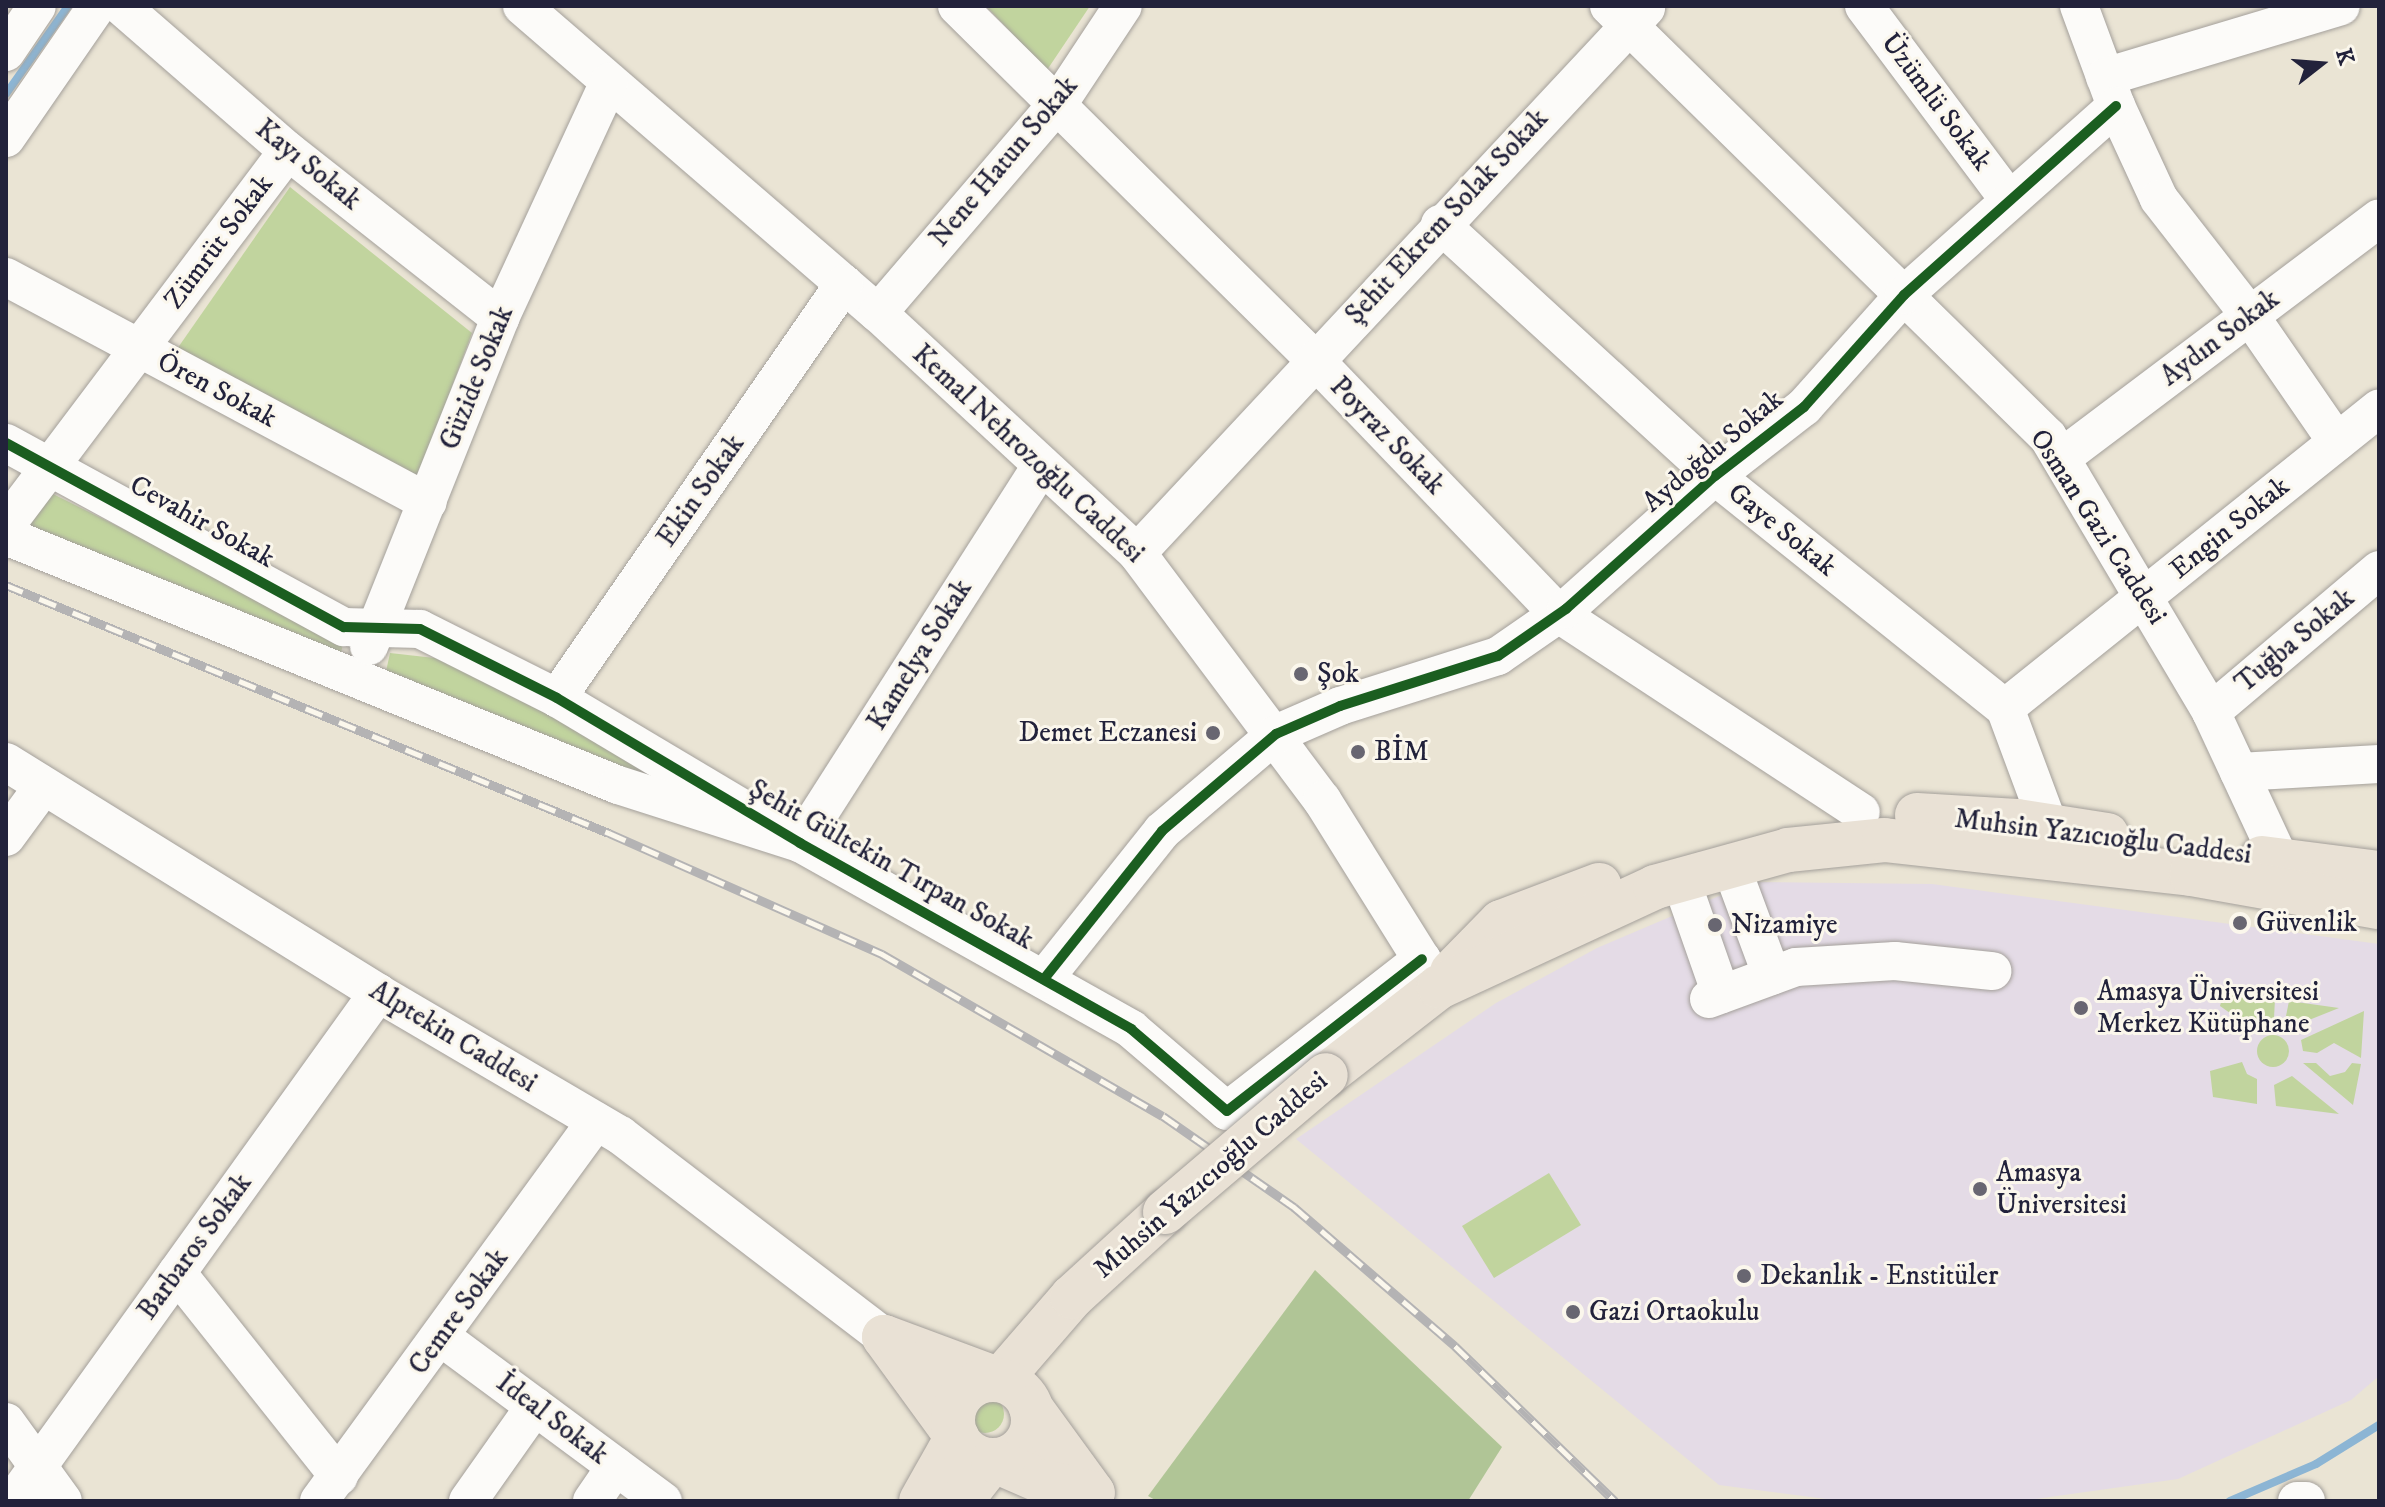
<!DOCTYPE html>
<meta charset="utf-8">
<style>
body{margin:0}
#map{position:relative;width:2385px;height:1507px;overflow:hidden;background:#eae4d4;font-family:"IM FELL DW Pica",serif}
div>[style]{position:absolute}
.built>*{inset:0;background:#e4dbe6}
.green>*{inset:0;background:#c1d49e}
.round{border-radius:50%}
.forest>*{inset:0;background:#b0c596}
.stream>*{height:8px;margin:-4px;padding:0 4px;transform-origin:4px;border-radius:4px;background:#8cb5d4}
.roads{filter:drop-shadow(0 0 2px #a4a09b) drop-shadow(0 0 2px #a4a09b)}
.minor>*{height:38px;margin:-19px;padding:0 19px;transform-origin:19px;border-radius:19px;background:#fcfbf9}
.major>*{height:44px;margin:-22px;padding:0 22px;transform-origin:22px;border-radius:22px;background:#e9e1d5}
.major>.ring{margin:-22px;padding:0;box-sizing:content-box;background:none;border:44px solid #e9e1d5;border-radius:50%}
.rail>*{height:9px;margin-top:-4.5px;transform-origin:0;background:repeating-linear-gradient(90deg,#fbf7ec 0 18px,#b4b3b4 0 36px);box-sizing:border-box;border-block:2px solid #b4b3b4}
.bridges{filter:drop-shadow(0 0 2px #a4a09b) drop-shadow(0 0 2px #a4a09b)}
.major-bridge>*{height:44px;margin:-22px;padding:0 22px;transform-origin:22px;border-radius:22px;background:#e9e1d5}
.cycleway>*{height:10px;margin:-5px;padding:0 5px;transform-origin:5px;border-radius:5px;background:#1b5e20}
.dots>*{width:22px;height:22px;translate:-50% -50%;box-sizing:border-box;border:4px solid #fbf7ec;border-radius:50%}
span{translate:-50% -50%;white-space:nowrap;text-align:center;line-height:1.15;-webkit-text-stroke:6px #fbf7ec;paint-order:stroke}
.street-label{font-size:28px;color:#22223b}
.poi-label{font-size:28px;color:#22223b}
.left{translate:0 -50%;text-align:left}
.right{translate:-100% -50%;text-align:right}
.frame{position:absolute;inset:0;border:8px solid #22223b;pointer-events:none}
.north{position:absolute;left:2281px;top:24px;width:80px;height:80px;-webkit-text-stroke:6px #fbf7ec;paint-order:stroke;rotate:73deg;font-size:22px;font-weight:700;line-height:32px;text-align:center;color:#22223b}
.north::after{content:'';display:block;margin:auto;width:28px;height:36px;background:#22223b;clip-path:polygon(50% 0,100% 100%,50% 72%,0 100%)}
</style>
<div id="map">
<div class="built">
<div style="clip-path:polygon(1752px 882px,1932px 884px,2379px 944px,2379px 1376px,2351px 1400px,2178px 1479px,2022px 1501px,1842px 1501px,1719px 1485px,1296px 1139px,1496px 1003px,1597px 948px)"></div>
</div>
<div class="green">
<div style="clip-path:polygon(986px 6px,1090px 6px,1047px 70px)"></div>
<div style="clip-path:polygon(290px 187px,472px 333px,417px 480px,177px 349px)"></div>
<div style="clip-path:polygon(49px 492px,344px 639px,341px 653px,19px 528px)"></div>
<div style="clip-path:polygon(390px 653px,470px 662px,752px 819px,385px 676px)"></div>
<div style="clip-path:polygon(2225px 988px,2275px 999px,2274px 1018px,2250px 1027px,2220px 1006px)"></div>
<div style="clip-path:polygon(2289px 1001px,2339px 1008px,2294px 1026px,2285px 1021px)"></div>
<div style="clip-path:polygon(2364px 1011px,2361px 1058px,2334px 1043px,2317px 1053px,2303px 1051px,2301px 1040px)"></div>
<div class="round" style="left:2257px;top:1035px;width:32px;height:32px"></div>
<div style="clip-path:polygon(2242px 1062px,2247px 1074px,2257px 1079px,2257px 1104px,2213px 1097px,2210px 1071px)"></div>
<div style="clip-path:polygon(2303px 1063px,2316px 1063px,2330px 1076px,2345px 1072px,2352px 1063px,2361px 1064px,2353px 1105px)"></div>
<div style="clip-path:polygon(2292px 1076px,2339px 1114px,2276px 1106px,2274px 1085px)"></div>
<div style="clip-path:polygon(1549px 1173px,1581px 1225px,1494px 1278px,1462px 1226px)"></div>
<div class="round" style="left:966px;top:1395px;width:38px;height:38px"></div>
</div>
<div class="forest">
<div style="clip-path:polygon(1315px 1270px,1502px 1447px,1468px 1501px,1157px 1501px,1148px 1496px)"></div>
</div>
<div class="stream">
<div style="left:6px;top:94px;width:108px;rotate:-54.8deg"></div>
<div style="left:2230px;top:1501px;width:94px;rotate:-23.3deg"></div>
<div style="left:2316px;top:1464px;width:74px;rotate:-31.8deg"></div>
</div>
<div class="roads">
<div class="minor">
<div style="left:121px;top:6px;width:221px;rotate:41deg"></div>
<div style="left:288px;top:151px;width:270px;rotate:38.2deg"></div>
<div style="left:522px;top:6px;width:470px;rotate:40.8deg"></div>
<div style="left:878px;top:313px;width:353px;rotate:42.8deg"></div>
<div style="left:1137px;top:553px;width:309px;rotate:53.2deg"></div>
<div style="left:1322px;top:800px;width:213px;rotate:58deg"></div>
<div style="left:957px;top:6px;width:503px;rotate:44.68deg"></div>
<div style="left:1315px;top:360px;width:352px;rotate:46.2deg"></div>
<div style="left:1559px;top:614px;width:361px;rotate:33.3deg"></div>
<div style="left:1609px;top:6px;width:615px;rotate:44.47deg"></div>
<div style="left:2048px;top:437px;width:320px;rotate:59.3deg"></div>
<div style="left:2211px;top:712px;width:163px;rotate:65deg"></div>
<div style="left:1864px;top:6px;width:239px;rotate:53.2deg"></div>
<div style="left:2079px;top:6px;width:107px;rotate:69.7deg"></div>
<div style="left:2116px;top:106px;width:102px;rotate:65.2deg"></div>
<div style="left:2159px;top:199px;width:148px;rotate:52.1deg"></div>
<div style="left:2250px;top:316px;width:153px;rotate:55.4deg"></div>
<div style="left:6px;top:52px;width:55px;rotate:-56deg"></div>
<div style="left:2105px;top:77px;width:246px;rotate:-16.7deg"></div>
<div style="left:6px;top:138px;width:160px;rotate:-55.4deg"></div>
<div style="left:1440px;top:224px;width:373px;rotate:42.5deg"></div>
<div style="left:1715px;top:476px;width:371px;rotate:38.7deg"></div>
<div style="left:2005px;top:708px;width:126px;rotate:69.6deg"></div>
<div style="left:6px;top:277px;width:478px;rotate:28.1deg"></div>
<div style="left:878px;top:313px;width:283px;rotate:-49.4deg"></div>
<div style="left:1062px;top:98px;width:110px;rotate:-56.5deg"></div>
<div style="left:6px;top:443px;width:385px;rotate:28.6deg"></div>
<div style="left:344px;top:627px;width:76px;rotate:1.5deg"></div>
<div style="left:420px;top:629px;width:153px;rotate:26.7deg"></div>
<div style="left:557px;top:698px;width:283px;rotate:30.8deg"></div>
<div style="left:800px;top:843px;width:380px;rotate:29.3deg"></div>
<div style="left:1131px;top:1029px;width:126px;rotate:40.5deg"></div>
<div style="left:1227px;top:1111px;width:247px;rotate:-37.9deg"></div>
<div style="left:2061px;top:458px;width:398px;rotate:-37deg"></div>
<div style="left:6px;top:525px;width:468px;rotate:-53deg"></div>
<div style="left:6px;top:536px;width:661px;rotate:22.14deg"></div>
<div style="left:618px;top:785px;width:191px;rotate:17.7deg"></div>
<div style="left:800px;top:843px;width:446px;rotate:-57.4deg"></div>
<div style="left:1137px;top:553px;width:746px;rotate:-46.96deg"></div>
<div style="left:369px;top:646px;width:353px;rotate:-68.2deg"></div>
<div style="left:500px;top:318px;width:260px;rotate:-65.2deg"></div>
<div style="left:557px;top:698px;width:504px;rotate:-55.27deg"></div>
<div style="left:2005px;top:708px;width:479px;rotate:-38.7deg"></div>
<div style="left:2211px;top:712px;width:220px;rotate:-40.2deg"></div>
<div style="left:6px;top:762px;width:438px;rotate:31.8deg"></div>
<div style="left:378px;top:993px;width:281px;rotate:30.4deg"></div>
<div style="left:620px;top:1135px;width:332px;rotate:37.4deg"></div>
<div style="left:2239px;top:772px;width:140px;rotate:-3.3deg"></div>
<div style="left:6px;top:837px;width:61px;rotate:-53.7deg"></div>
<div style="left:1731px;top:866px;width:117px;rotate:69.6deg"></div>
<div style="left:1681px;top:880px;width:121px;rotate:70.7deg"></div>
<div style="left:1044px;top:979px;width:189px;rotate:-51.4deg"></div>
<div style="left:1162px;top:831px;width:150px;rotate:-40.4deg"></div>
<div style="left:1276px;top:734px;width:70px;rotate:-23.6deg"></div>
<div style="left:1340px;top:706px;width:166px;rotate:-17.6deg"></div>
<div style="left:1498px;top:656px;width:83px;rotate:-34.7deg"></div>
<div style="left:1566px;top:609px;width:200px;rotate:-41.8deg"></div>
<div style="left:1715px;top:476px;width:113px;rotate:-37.8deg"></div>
<div style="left:1804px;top:407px;width:150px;rotate:-48.2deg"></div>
<div style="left:1904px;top:295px;width:284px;rotate:-41.7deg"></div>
<div style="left:1709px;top:999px;width:93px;rotate:-20.2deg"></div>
<div style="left:1796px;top:967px;width:99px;rotate:-3.5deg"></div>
<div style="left:1895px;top:961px;width:98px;rotate:5.9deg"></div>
<div style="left:177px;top:1273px;width:260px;rotate:51.5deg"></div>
<div style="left:441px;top:1337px;width:276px;rotate:36.5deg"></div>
<div style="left:6px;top:1422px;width:97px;rotate:54.2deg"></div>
<div style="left:13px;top:1501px;width:626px;rotate:-54.3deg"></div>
<div style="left:319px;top:1501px;width:470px;rotate:-53.9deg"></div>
<div style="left:468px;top:1501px;width:116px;rotate:-54.8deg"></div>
<div style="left:592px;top:1501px;width:42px;rotate:-55.6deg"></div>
<div style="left:2297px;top:1501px;width:9px"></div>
</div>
<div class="major">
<div style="left:1917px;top:815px;width:100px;rotate:3.4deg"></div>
<div style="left:2017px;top:821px;width:91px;rotate:8.8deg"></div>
<div style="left:2262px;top:858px;width:118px;rotate:7.3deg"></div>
<div style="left:1452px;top:972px;width:70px;rotate:-45.6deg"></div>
<div style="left:1501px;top:922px;width:105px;rotate:-20.7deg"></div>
<div style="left:1326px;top:1075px;width:143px;rotate:-37.9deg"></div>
<div style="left:1439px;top:987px;width:238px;rotate:-24.8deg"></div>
<div style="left:1655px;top:887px;width:138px;rotate:-15.5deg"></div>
<div style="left:1788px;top:850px;width:97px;rotate:-5.9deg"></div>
<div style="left:1884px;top:840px;width:309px;rotate:6.3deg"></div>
<div style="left:2191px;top:874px;width:191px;rotate:10deg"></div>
<div style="left:884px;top:1337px;width:124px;rotate:20.3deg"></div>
<div style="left:1000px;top:1380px;width:110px;rotate:-49.1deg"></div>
<div style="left:1072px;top:1297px;width:126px;rotate:-42.4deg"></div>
<div style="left:884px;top:1337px;width:124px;rotate:53.9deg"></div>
<div style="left:957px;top:1437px;width:73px;rotate:119.4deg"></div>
<div class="ring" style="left:953px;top:1380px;width:36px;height:36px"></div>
<div style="left:1031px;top:1408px;width:105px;rotate:53.9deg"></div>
<div style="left:961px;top:1501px;width:52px;rotate:-52deg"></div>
<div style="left:993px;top:1460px;width:52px;rotate:23.6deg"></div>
<div style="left:1041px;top:1481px;width:53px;rotate:13deg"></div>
</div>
</div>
<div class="rail">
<div style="left:6px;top:585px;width:652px;rotate:22.36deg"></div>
<div style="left:609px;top:833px;width:299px;rotate:23.9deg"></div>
<div style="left:882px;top:954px;width:324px;rotate:30deg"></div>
<div style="left:1163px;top:1116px;width:160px;rotate:34.8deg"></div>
<div style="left:1294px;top:1207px;width:213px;rotate:40.8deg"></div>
<div style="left:1455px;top:1346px;width:223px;rotate:44.1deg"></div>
</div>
<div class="bridges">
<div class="major-bridge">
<div style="left:1165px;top:1212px;width:211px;rotate:-40.4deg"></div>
</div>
</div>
<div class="cycleway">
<div style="left:6px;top:443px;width:385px;rotate:28.6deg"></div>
<div style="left:344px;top:627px;width:76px;rotate:1.5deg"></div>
<div style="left:420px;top:629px;width:153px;rotate:26.7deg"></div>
<div style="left:557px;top:698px;width:283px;rotate:30.8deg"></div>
<div style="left:800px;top:843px;width:380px;rotate:29.3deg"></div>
<div style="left:1131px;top:1029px;width:126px;rotate:40.5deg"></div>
<div style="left:1227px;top:1111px;width:247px;rotate:-37.9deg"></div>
<div style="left:1044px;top:979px;width:189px;rotate:-51.4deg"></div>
<div style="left:1162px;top:831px;width:150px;rotate:-40.4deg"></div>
<div style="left:1276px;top:734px;width:70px;rotate:-23.6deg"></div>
<div style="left:1340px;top:706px;width:166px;rotate:-17.6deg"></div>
<div style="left:1498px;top:656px;width:83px;rotate:-34.7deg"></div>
<div style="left:1566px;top:609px;width:200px;rotate:-41.8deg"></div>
<div style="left:1715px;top:476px;width:113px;rotate:-37.8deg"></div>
<div style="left:1804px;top:407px;width:150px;rotate:-48.2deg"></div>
<div style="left:1904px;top:295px;width:284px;rotate:-41.7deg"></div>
</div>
<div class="dots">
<div style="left:1301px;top:674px;background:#686671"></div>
<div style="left:1213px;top:733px;background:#686671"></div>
<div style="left:1358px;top:752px;background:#686671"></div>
<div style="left:2240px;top:923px;background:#686671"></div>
<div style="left:1715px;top:925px;background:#686671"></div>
<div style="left:2081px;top:1008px;background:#686671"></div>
<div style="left:1980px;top:1189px;background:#686671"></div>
<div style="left:1744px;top:1276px;background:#686671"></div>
<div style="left:1573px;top:1312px;background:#686671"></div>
</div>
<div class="street-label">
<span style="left:1936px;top:102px;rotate:53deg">Üzümlü Sokak</span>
<span style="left:1004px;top:162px;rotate:-50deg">Nene Hatun Sokak</span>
<span style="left:308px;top:165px;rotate:39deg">Kayı Sokak</span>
<span style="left:1447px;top:217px;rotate:-47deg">Şehit Ekrem Solak Sokak</span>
<span style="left:219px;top:242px;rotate:-53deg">Zümrüt Sokak</span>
<span style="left:2220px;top:338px;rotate:-37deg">Aydın Sokak</span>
<span style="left:477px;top:378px;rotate:-68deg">Güzide Sokak</span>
<span style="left:217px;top:390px;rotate:28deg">Ören Sokak</span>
<span style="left:1387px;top:436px;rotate:46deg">Poyraz Sokak</span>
<span style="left:1713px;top:451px;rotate:-40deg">Aydoğdu Sokak</span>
<span style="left:1028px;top:454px;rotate:43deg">Kemal Nehrozoğlu Caddesi</span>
<span style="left:701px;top:491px;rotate:-55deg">Ekin Sokak</span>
<span style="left:202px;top:522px;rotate:29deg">Cevahir Sokak</span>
<span style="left:2098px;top:527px;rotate:57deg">Osman Gazi Caddesi</span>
<span style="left:2230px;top:528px;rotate:-39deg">Engin Sokak</span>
<span style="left:1782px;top:530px;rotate:39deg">Gaye Sokak</span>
<span style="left:2295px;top:641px;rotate:-40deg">Tuğba Sokak</span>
<span style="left:920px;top:655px;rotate:-58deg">Kamelya Sokak</span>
<span style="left:2103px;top:837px;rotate:7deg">Muhsin Yazıcıoğlu Caddesi</span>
<span style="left:891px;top:865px;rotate:29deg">Şehit Gültekin Tırpan Sokak</span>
<span style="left:453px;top:1037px;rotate:31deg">Alptekin Caddesi</span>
<span style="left:1211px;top:1175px;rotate:-41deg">Muhsin Yazıcıoğlu Caddesi</span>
<span style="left:195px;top:1247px;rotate:-54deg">Barbaros Sokak</span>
<span style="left:459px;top:1312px;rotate:-54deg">Cemre Sokak</span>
<span style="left:552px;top:1419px;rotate:37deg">İdeal Sokak</span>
</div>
<div class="poi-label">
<span class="left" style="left:1317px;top:674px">Şok</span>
<span class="right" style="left:1197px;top:733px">Demet Eczanesi</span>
<span class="left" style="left:1374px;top:752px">BİM</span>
<span class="left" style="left:2256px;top:923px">Güvenlik</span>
<span class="left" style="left:1731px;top:925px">Nizamiye</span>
<span class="left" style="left:2097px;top:1008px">Amasya Üniversitesi<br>Merkez Kütüphane</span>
<span class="left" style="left:1996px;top:1189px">Amasya<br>Üniversitesi</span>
<span class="left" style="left:1760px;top:1276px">Dekanlık - Enstitüler</span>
<span class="left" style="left:1589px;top:1312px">Gazi Ortaokulu</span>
</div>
<div class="frame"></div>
<div class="north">K</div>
</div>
